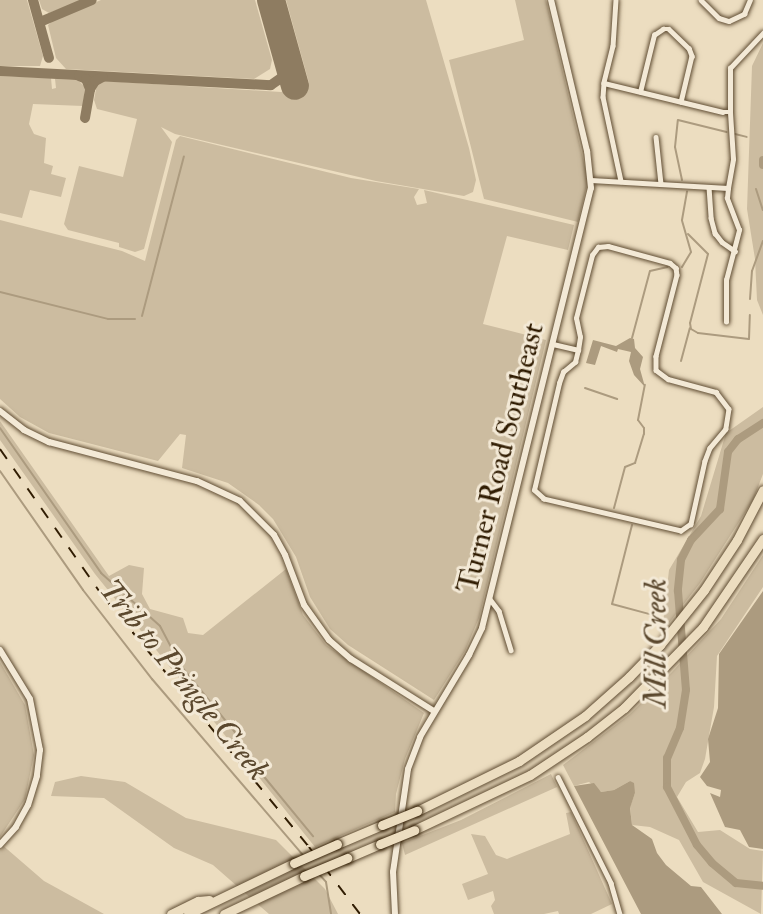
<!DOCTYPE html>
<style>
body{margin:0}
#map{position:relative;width:763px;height:914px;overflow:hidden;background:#ecddc0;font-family:"IM FELL Double Pica",serif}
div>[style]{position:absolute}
.green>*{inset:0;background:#ccbca0}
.water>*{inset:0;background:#ac9b7f}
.stream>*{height:2px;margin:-1px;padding:0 1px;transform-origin:1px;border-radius:1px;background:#ac9b7f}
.river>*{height:8px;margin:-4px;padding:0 4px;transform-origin:4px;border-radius:4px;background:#ac9b7f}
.taxiway>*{height:10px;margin:-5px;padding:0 5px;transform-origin:5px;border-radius:5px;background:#8e7c61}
.runway>*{height:28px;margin:-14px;padding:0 14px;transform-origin:14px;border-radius:14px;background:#8e7c61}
.roads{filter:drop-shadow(0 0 2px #5f4c32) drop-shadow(0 0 2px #5f4c32)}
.street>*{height:4.5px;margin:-2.25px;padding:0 2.25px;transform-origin:2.25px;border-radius:2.25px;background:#f3e9d6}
.secondary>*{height:6px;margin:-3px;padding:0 3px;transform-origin:3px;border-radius:3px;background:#f3e9d6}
.highway>*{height:9px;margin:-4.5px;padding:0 4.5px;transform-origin:4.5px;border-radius:4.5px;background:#ecddc0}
.rail>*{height:2px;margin-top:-1px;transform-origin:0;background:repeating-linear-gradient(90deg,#301c02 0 12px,transparent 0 24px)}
.bridges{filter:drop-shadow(0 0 2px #301c02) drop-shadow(0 0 2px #301c02)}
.highway-bridge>*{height:9px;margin:-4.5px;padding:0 4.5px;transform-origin:4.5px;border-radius:4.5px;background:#ecddc0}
span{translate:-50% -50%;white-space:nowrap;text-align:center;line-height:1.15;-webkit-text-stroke:6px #f3e9d6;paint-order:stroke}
.street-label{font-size:30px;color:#301c02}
.water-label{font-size:32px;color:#5b482e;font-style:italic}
</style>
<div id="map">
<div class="green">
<div style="clip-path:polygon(0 0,27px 0,43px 56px,40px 66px,0 66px)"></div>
<div style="clip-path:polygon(39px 0,83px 0,49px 13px,42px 9px)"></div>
<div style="clip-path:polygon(101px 0,255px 0,272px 60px,270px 69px,254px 79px,66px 69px,56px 58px,48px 25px,54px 20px)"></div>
<div style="clip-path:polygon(286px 0,426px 0,469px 148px,476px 180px,473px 192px,464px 196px,376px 181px,175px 134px,161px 127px,172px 142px,144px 249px,135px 252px,119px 247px,119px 243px,68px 230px,64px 224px,79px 166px,123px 177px,137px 119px,97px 109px,94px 100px,97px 84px,106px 81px,281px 92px,309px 83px)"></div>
<div style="clip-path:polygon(515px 0,546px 0,588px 180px,578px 222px,484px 199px,449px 60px,524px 40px)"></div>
<div style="clip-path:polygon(763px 43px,763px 315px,757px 300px,755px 259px,747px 209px,752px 66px)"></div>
<div style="clip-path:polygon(0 76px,51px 78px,52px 89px,56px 88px,55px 79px,78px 80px,85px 87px,83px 106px,33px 104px,29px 124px,34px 134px,46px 138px,44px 163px,53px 166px,51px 174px,66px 178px,61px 197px,30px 190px,22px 218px,0 213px)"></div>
<div style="clip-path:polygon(180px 136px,351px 178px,419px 189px,414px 197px,417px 205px,427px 203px,424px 190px,574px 225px,568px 250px,507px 236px,483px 324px,546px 340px,479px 618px,465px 651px,434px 700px,348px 645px,330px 629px,310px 597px,296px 557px,273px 519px,259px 505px,228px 483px,182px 468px,186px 435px,180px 434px,158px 461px,49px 433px,20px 417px,0 399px,0 220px,122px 251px,145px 261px,176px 140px)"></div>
<div style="clip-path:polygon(763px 407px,763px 474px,753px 500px,700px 583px,662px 632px,669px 570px,701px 516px,726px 433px)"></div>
<div style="clip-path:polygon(0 421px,109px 576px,129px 565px,144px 568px,142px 594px,150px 609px,183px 618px,188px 633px,203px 635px,286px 569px,303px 615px,326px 645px,424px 713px,405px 759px,396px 794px,395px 812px,315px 847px,95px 574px,0 440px)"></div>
<div style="clip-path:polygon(763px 555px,763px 587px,717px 656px,714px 707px,705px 759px,700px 773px,686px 782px,677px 797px,698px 832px,720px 830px,750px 849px,763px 851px,761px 914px,703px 882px,679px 840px,650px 827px,632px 825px,630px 807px,635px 793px,630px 781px,614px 790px,601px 792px,589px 782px,574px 786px,563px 765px,630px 714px,672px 672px,721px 619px)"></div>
<div style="clip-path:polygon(0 662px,25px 705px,34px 755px,25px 799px,0 837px)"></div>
<div style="clip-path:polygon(551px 774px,557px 787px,405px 855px,402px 843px,461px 820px)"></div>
<div style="clip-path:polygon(81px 776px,125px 782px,186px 818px,276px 840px,325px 889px,338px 914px,269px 914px,213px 865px,174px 848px,104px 798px,51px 796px,55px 782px)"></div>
<div style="clip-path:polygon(571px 812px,612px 904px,591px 914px,559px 914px,558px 911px,544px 914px,494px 914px,491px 906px,495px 900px,493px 891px,468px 900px,462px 884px,488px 874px,471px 834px,485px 836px,496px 855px,507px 859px,570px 834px,566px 813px)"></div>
<div style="clip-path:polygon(0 843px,44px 881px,104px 914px,0 914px)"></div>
</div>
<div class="water">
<div style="clip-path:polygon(630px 338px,634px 339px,635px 348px,643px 357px,640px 369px,645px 387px,634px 375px,629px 361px,631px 352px,618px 349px,617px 352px,601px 346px,595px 365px,586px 363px,593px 340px,616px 346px)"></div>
<div style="clip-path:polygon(763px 591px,763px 849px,749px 847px,740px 830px,725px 827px,710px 793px,720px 797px,721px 790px,707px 786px,700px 777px,710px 762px,708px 739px,718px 708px,719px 654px)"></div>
<div style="clip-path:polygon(630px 781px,634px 783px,635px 793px,630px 808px,632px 825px,652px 839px,657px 853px,666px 865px,691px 886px,701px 887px,722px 914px,641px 914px,574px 786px,594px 783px,601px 792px,614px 790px)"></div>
</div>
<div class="stream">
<div style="left:735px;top:134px;width:12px;rotate:14deg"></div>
<div style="left:682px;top:180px;width:34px;rotate:-102deg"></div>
<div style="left:675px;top:147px;width:27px;rotate:-84deg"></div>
<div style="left:678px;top:120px;width:50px;rotate:13.8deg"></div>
<div style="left:756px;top:189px;width:22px;rotate:72deg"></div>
<div style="left:688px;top:234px;width:28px;rotate:45deg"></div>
<div style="left:708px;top:254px;width:71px;rotate:104.6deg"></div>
<div style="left:690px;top:323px;width:6px;rotate:81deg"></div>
<div style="left:691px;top:329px;width:8px;rotate:30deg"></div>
<div style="left:698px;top:333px;width:51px;rotate:6.7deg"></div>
<div style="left:749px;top:339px;width:24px;rotate:-88deg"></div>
<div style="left:682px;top:267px;width:17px;rotate:-59deg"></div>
<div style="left:691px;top:252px;width:33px;rotate:-106deg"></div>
<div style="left:682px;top:220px;width:29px;rotate:-80deg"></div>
<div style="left:0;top:292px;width:111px;rotate:14deg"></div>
<div style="left:108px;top:319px;width:27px"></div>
<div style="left:750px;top:299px;width:28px;rotate:-86deg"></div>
<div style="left:752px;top:271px;width:32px;rotate:-70deg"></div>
<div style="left:142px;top:316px;width:165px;rotate:-75.3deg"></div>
<div style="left:632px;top:338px;width:69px;rotate:-75deg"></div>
<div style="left:650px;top:271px;width:18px;rotate:-13deg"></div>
<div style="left:681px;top:361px;width:34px;rotate:-75deg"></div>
<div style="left:585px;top:388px;width:34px;rotate:19deg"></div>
<div style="left:0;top:428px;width:177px;rotate:55.1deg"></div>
<div style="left:101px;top:573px;width:79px;rotate:41.9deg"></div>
<div style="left:160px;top:626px;width:45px;rotate:62.3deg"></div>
<div style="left:181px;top:666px;width:84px;rotate:50.8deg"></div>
<div style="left:234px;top:731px;width:50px;rotate:57.3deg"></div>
<div style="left:261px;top:773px;width:82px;rotate:50.5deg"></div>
<div style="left:0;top:471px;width:145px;rotate:55.1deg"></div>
<div style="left:83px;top:590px;width:113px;rotate:52.2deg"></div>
<div style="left:152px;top:679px;width:232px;rotate:49.4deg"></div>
<div style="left:614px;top:508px;width:42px;rotate:-75deg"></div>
<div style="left:625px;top:467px;width:11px;rotate:-22deg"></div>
<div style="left:635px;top:463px;width:30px;rotate:-73deg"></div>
<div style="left:644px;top:434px;width:6px;rotate:-90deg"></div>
<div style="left:644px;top:428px;width:10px;rotate:-127deg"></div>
<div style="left:638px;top:420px;width:36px;rotate:-79deg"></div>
<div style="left:632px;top:525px;width:81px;rotate:104.2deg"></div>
<div style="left:612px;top:604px;width:39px;rotate:15deg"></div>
<div style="left:318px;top:873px;width:12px;rotate:48deg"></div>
<div style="left:326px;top:882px;width:32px;rotate:81deg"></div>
</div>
<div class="river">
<div style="left:763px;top:160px;width:5px;rotate:90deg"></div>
<div style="left:763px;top:423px;width:30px;rotate:147deg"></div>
<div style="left:738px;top:439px;width:16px;rotate:128deg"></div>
<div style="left:728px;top:452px;width:58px;rotate:98deg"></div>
<div style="left:720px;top:509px;width:42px;rotate:133.1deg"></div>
<div style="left:691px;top:540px;width:22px;rotate:117deg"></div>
<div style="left:681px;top:560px;width:31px;rotate:96deg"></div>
<div style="left:678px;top:591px;width:99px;rotate:85.4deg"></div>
<div style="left:686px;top:690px;width:38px;rotate:99deg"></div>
<div style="left:680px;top:728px;width:33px;rotate:113deg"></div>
<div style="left:667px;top:758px;width:29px;rotate:90deg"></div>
<div style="left:667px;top:787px;width:65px;rotate:62.7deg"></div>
<div style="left:697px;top:845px;width:23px;rotate:50deg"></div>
<div style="left:712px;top:863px;width:31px;rotate:40deg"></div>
<div style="left:736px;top:883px;width:27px;rotate:6deg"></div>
</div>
<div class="taxiway">
<div style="left:33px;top:0;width:60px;rotate:74.6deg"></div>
<div style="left:40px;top:22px;width:56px;rotate:-22.9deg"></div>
<div style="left:0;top:71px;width:271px;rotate:3deg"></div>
<div style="left:271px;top:85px;width:19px;rotate:-35deg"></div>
<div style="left:287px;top:74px;width:11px;rotate:-85deg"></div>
<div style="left:79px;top:76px;width:8px;rotate:23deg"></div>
<div style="left:86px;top:79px;width:11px;rotate:68deg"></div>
<div style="left:90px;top:89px;width:9px;rotate:-58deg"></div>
<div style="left:95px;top:81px;width:9px;rotate:-27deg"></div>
<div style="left:85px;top:118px;width:29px;rotate:-80deg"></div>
</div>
<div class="runway">
<div style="left:271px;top:0;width:89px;rotate:74.4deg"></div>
</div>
<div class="roads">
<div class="street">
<div style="left:616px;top:0;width:46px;rotate:93.7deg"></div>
<div style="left:613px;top:46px;width:38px;rotate:104deg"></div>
<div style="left:604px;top:83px;width:122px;rotate:13.7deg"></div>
<div style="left:723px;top:112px;width:7px"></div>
<div style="left:730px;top:112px;width:44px;rotate:-90deg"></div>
<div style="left:730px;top:68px;width:48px;rotate:-46.7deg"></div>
<div style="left:701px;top:0;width:25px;rotate:45deg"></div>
<div style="left:719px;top:18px;width:10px;rotate:17deg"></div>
<div style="left:729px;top:21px;width:17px;rotate:-25deg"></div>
<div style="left:744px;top:14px;width:15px;rotate:-67deg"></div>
<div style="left:604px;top:83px;width:14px;rotate:94deg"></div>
<div style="left:603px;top:97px;width:86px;rotate:77.9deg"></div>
<div style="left:640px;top:92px;width:59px;rotate:-76.2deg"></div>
<div style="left:654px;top:35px;width:11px;rotate:-34deg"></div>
<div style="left:663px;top:29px;width:6px"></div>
<div style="left:669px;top:29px;width:28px;rotate:44deg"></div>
<div style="left:689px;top:48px;width:9px;rotate:69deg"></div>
<div style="left:692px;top:56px;width:47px;rotate:103.4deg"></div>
<div style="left:656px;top:137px;width:47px;rotate:83.9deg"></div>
<div style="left:591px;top:180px;width:137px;rotate:3.3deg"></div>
<div style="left:728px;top:188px;width:29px;rotate:-80deg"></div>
<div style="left:733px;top:159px;width:47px;rotate:-93.7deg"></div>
<div style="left:709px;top:187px;width:31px;rotate:86deg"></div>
<div style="left:711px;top:218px;width:16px;rotate:75deg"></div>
<div style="left:715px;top:233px;width:11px;rotate:52deg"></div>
<div style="left:722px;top:242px;width:16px;rotate:35deg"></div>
<div style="left:608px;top:246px;width:64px;rotate:15.3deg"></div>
<div style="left:670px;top:263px;width:8px;rotate:40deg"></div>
<div style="left:676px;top:268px;width:7px;rotate:82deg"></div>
<div style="left:677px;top:275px;width:84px;rotate:104.5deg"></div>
<div style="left:656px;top:356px;width:14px;rotate:90deg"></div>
<div style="left:656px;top:370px;width:15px;rotate:37deg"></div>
<div style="left:668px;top:379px;width:50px;rotate:15.2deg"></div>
<div style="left:716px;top:392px;width:21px;rotate:53deg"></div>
<div style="left:729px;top:409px;width:20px;rotate:99deg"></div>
<div style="left:726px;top:429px;width:25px;rotate:130deg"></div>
<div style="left:710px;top:448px;width:14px;rotate:111deg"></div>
<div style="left:705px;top:461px;width:65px;rotate:102.5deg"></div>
<div style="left:691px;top:524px;width:12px;rotate:145deg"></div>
<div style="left:681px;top:531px;width:141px;rotate:-166.9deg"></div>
<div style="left:544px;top:499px;width:13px;rotate:-138deg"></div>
<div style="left:534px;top:490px;width:110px;rotate:-76.8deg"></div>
<div style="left:559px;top:383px;width:12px;rotate:-70deg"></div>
<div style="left:563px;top:372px;width:16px;rotate:-40deg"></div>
<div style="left:575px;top:362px;width:12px;rotate:-76deg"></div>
<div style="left:578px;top:350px;width:13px;rotate:-81deg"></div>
<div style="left:580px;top:337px;width:19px;rotate:-102deg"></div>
<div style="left:576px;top:318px;width:65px;rotate:-75.7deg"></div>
<div style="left:592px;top:255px;width:10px;rotate:-53deg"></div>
<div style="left:598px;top:247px;width:10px;rotate:-6deg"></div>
<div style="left:726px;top:322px;width:42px;rotate:-90deg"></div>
<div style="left:726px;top:280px;width:52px;rotate:-75.4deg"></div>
<div style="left:739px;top:230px;width:34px;rotate:-111deg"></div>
<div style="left:727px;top:198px;width:10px;rotate:-84deg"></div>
<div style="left:553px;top:344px;width:26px;rotate:13deg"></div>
<div style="left:490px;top:599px;width:15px;rotate:53deg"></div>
<div style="left:499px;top:611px;width:41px;rotate:72.9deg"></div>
<div style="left:558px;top:777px;width:119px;rotate:63.4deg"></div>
<div style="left:611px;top:883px;width:32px;rotate:74deg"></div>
</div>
<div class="secondary">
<div style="left:0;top:411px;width:31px;rotate:38deg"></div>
<div style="left:24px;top:430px;width:28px;rotate:26deg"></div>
<div style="left:49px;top:442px;width:153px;rotate:14.8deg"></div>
<div style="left:197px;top:481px;width:47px;rotate:24.9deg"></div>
<div style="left:240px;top:501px;width:48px;rotate:45deg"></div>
<div style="left:274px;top:535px;width:23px;rotate:61deg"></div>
<div style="left:285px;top:555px;width:53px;rotate:69.2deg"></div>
<div style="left:304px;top:605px;width:43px;rotate:54.5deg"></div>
<div style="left:329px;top:640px;width:29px;rotate:41deg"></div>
<div style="left:351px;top:659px;width:98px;rotate:32.1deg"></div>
<div style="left:0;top:650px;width:57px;rotate:58.5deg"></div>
<div style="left:30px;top:699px;width:52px;rotate:78.9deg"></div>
<div style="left:40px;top:750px;width:26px;rotate:97deg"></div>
<div style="left:37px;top:776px;width:30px;rotate:107deg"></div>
<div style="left:28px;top:805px;width:25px;rotate:119deg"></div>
<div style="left:16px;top:827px;width:24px;rotate:132deg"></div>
<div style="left:395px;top:914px;width:42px;rotate:-92.7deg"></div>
<div style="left:393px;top:872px;width:104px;rotate:-81.7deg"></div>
<div style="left:408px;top:769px;width:34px;rotate:-69deg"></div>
<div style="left:420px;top:737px;width:96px;rotate:-59.1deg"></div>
<div style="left:469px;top:655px;width:30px;rotate:-64deg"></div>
<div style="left:482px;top:628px;width:453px;rotate:-76.1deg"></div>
<div style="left:591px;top:188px;width:37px;rotate:-96deg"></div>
<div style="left:587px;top:151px;width:155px;rotate:-103.4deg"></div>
</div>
<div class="highway">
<div style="left:417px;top:811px;width:114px;rotate:-26.1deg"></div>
<div style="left:519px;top:761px;width:80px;rotate:-34.3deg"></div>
<div style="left:585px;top:716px;width:59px;rotate:-41.6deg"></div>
<div style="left:629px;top:677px;width:45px;rotate:-45.9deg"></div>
<div style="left:660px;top:645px;width:70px;rotate:-51.3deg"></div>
<div style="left:704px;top:590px;width:60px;rotate:-56.6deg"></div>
<div style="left:737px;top:540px;width:56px;rotate:-62.5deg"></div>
<div style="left:414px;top:830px;width:128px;rotate:-25.4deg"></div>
<div style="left:530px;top:775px;width:69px;rotate:-33.7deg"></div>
<div style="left:587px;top:737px;width:47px;rotate:-38.1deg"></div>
<div style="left:624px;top:708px;width:113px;rotate:-45.7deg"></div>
<div style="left:703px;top:627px;width:107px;rotate:-55.7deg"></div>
<div style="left:337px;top:844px;width:49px;rotate:-22.9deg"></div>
<div style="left:347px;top:858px;width:36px;rotate:-23deg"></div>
<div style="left:171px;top:914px;width:30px;rotate:-26deg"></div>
<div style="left:198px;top:901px;width:11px;rotate:-5deg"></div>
<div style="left:188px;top:914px;width:118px;rotate:-25.7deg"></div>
<div style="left:224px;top:914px;width:89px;rotate:-25.4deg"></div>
</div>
</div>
<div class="rail">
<div style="left:0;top:449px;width:178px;rotate:55.1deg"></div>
<div style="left:102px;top:595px;width:326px;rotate:50.6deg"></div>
<div style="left:309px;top:847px;width:84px;rotate:52.7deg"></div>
</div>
<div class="bridges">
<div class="highway-bridge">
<div style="left:382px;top:825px;width:38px;rotate:-22deg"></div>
<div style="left:380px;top:844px;width:37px;rotate:-22deg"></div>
<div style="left:294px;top:863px;width:47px;rotate:-23.8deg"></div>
<div style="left:304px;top:876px;width:47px;rotate:-22.7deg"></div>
</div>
</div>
<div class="street-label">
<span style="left:501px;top:458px;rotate:-76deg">Turner Road Southeast</span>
</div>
<div class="water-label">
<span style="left:656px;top:643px;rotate:-90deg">Mill Creek</span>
<span style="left:184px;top:680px;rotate:51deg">Trib to Pringle Creek</span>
</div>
</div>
